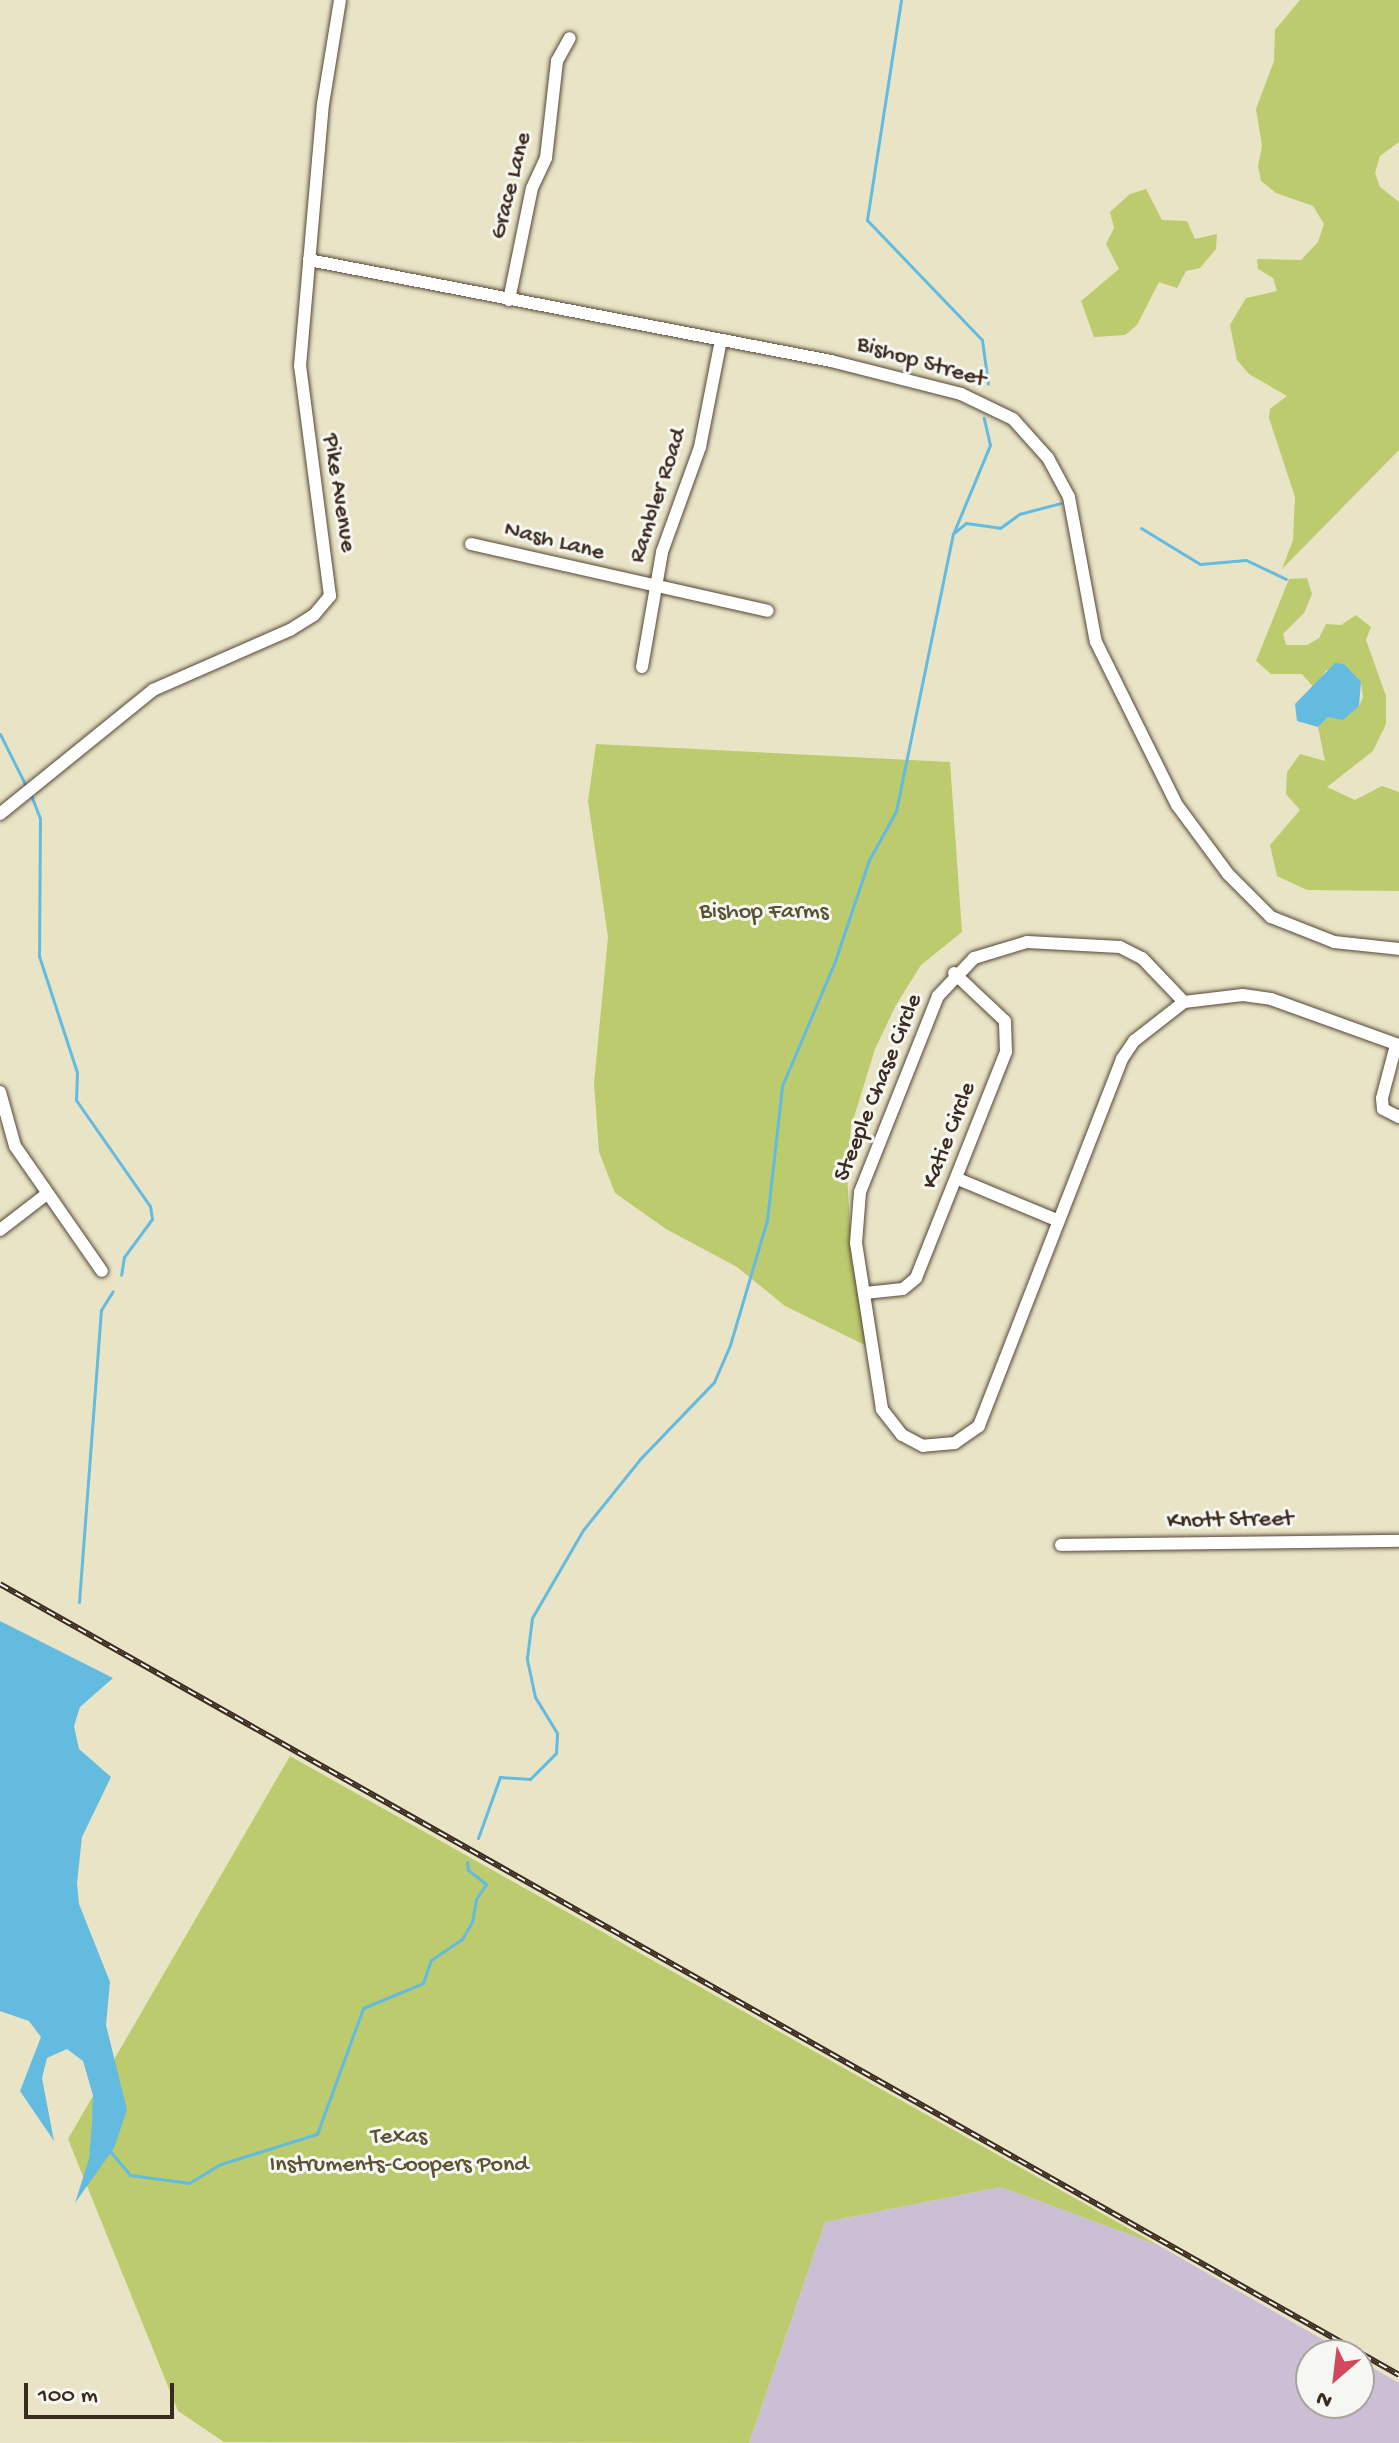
<!DOCTYPE html>
<style>
body{margin:0}
#map{position:relative;width:1399px;height:2443px;overflow:hidden;background:#e9e4c6;font-family:"Gochi Hand",sans-serif}
div>[style]{position:absolute}
.industrial>*{inset:0;background:#cbbfd5}
.green>*{inset:0;background:#bccb6e}
.water>*{inset:0;background:#63bbe0}
.stream>*{height:3px;margin:-1.5px;padding:0 1.5px;transform-origin:1.5px;border-radius:1.5px;background:#63bbe0}
.roads{filter:drop-shadow(0 0 2px #554637) drop-shadow(0 0 2px #554637)}
.minor>*{height:12px;margin:-6px;padding:0 6px;transform-origin:6px;border-radius:6px;background:#fff}
.rail>*{height:6px;margin-top:-3px;transform-origin:0;background:repeating-linear-gradient(90deg,#f6f6f2 0 9px,#3b2a1e 0 18px);box-sizing:border-box;border-block:2px solid #3b2a1e}
span{translate:-50% -50%;white-space:nowrap;text-align:center;line-height:1.15;-webkit-text-stroke:6px #f6f6f2;paint-order:stroke}
.street-label{font-size:24px;color:#3b2a1e}
.park-label{font-size:24px;color:#5b5232}
.north{position:absolute;left:1295px;top:2339px;width:80px;height:80px;box-sizing:border-box;background:#f6f6f2;border:2px solid #aba49d;border-radius:50%;rotate:208deg;font-size:22px;font-weight:700;line-height:32px;text-align:center;color:#3b2a1e}
.north::after{content:'';display:block;margin:auto;width:28px;height:36px;background:#d1495b;clip-path:polygon(50% 0,100% 100%,50% 72%,0 100%)}
.scale{position:absolute;left:24px;top:2383px;width:150px;height:36px;box-sizing:border-box;border:4px solid #3b2a1e;border-top:0;padding-left:10px;font-size:24px;line-height:28px;white-space:nowrap;color:#3b2a1e;-webkit-text-stroke:6px #f6f6f2;paint-order:stroke}
</style>
<div id="map">
<div class="industrial">
<div style="clip-path:polygon(1001px 2187px,1158px 2245px,1350px 2355px,1311px 2355px,1311px 2403px,1359px 2403px,1359px 2360px,1399px 2383px,1399px 2443px,749px 2443px,825px 2222px)"></div>
</div>
<div class="green">
<div style="clip-path:polygon(1300px 0,1399px 0,1399px 142px,1380px 156px,1375px 173px,1380px 187px,1399px 202px,1399px 450px,1282px 569px,1293px 540px,1295px 497px,1269px 418px,1270px 409px,1287px 396px,1249px 374px,1237px 360px,1230px 325px,1246px 298px,1277px 291px,1273px 278px,1258px 269px,1257px 259px,1301px 260px,1318px 242px,1324px 224px,1313px 206px,1276px 193px,1261px 181px,1258px 166px,1262px 146px,1256px 109px,1274px 61px,1275px 30px)"></div>
<div style="clip-path:polygon(1146px 189px,1162px 220px,1187px 221px,1195px 239px,1217px 234px,1216px 249px,1200px 268px,1186px 271px,1177px 288px,1159px 282px,1137px 325px,1125px 335px,1094px 337px,1081px 301px,1119px 269px,1106px 244px,1114px 228px,1110px 212px,1130px 194px)"></div>
<div style="clip-path:polygon(1307px 578px,1312px 594px,1304px 613px,1283px 634px,1286px 645px,1307px 645px,1319px 638px,1326px 624px,1341px 625px,1356px 615px,1371px 627px,1366px 640px,1386px 696px,1386px 724px,1373px 751px,1327px 787px,1355px 800px,1382px 786px,1399px 792px,1399px 891px,1307px 890px,1277px 876px,1270px 845px,1300px 810px,1286px 794px,1287px 772px,1300px 754px,1325px 761px,1318px 727px,1328px 717px,1359px 706px,1363px 697px,1361px 682px,1326px 670px,1315px 689px,1302px 674px,1271px 674px,1256px 661px,1289px 579px)"></div>
<div style="clip-path:polygon(596px 744px,950px 762px,962px 932px,921px 965px,896px 1005px,875px 1049px,851px 1127px,847px 1173px,852px 1264px,875px 1350px,785px 1306px,737px 1267px,666px 1229px,615px 1193px,599px 1152px,594px 1083px,608px 937px,588px 801px)"></div>
<div style="clip-path:polygon(290px 1756px,1158px 2245px,1001px 2187px,825px 2222px,749px 2443px,224px 2442px,178px 2411px,68px 2139px)"></div>
</div>
<div class="water">
<div style="clip-path:polygon(1335px 663px,1344px 664px,1361px 682px,1359px 706px,1343px 720px,1328px 717px,1318px 727px,1297px 721px,1295px 704px)"></div>
<div style="clip-path:polygon(0 1621px,113px 1678px,80px 1707px,74px 1726px,79px 1749px,111px 1777px,82px 1837px,77px 1883px,79px 1904px,110px 1982px,106px 2025px,127px 2110px,114px 2148px,75px 2203px,89px 2159px,94px 2099px,83px 2061px,67px 2049px,47px 2058px,42px 2078px,54px 2141px,20px 2091px,41px 2037px,29px 2021px,0 2011px)"></div>
</div>
<div class="stream">
<div style="left:901px;top:0;width:223px;rotate:98.8deg"></div>
<div style="left:867px;top:220px;width:166px;rotate:46.2deg"></div>
<div style="left:982px;top:340px;width:44px;rotate:82.2deg"></div>
<div style="left:1141px;top:528px;width:69px;rotate:31.4deg"></div>
<div style="left:1200px;top:564px;width:46px;rotate:-5deg"></div>
<div style="left:1246px;top:560px;width:44px;rotate:25.4deg"></div>
<div style="left:955px;top:532px;width:14px;rotate:-39deg"></div>
<div style="left:966px;top:523px;width:34px;rotate:8deg"></div>
<div style="left:1000px;top:528px;width:24px;rotate:-36deg"></div>
<div style="left:1019px;top:514px;width:43px;rotate:-14.7deg"></div>
<div style="left:0;top:734px;width:60px;rotate:63.4deg"></div>
<div style="left:31px;top:795px;width:25px;rotate:69deg"></div>
<div style="left:40px;top:818px;width:138px;rotate:90.4deg"></div>
<div style="left:39px;top:956px;width:122px;rotate:71.9deg"></div>
<div style="left:77px;top:1072px;width:28px;rotate:92deg"></div>
<div style="left:76px;top:1100px;width:129px;rotate:55.1deg"></div>
<div style="left:150px;top:1206px;width:13px;rotate:81deg"></div>
<div style="left:152px;top:1219px;width:47px;rotate:126.4deg"></div>
<div style="left:124px;top:1257px;width:18px;rotate:99deg"></div>
<div style="left:79px;top:1602px;width:293px;rotate:-85.7deg"></div>
<div style="left:101px;top:1310px;width:22px;rotate:-58deg"></div>
<div style="left:478px;top:1838px;width:65px;rotate:-70.2deg"></div>
<div style="left:500px;top:1777px;width:30px;rotate:4deg"></div>
<div style="left:530px;top:1779px;width:37px;rotate:-45deg"></div>
<div style="left:556px;top:1753px;width:20px;rotate:-87deg"></div>
<div style="left:557px;top:1733px;width:42px;rotate:-121.4deg"></div>
<div style="left:535px;top:1697px;width:40px;rotate:-102deg"></div>
<div style="left:527px;top:1658px;width:40px;rotate:-82.9deg"></div>
<div style="left:532px;top:1618px;width:102px;rotate:-59.9deg"></div>
<div style="left:583px;top:1530px;width:91px;rotate:-51.2deg"></div>
<div style="left:640px;top:1459px;width:107px;rotate:-46.1deg"></div>
<div style="left:714px;top:1382px;width:40px;rotate:-66.6deg"></div>
<div style="left:730px;top:1345px;width:130px;rotate:-73.5deg"></div>
<div style="left:767px;top:1220px;width:135px;rotate:-83.6deg"></div>
<div style="left:782px;top:1086px;width:136px;rotate:-67deg"></div>
<div style="left:835px;top:961px;width:107px;rotate:-71.4deg"></div>
<div style="left:869px;top:860px;width:56px;rotate:-61.1deg"></div>
<div style="left:896px;top:811px;width:283px;rotate:-78.4deg"></div>
<div style="left:953px;top:534px;width:96px;rotate:-67.4deg"></div>
<div style="left:990px;top:445px;width:28px;rotate:-103deg"></div>
<div style="left:93px;top:2113px;width:16px;rotate:-86deg"></div>
<div style="left:110px;top:2151px;width:31px;rotate:50deg"></div>
<div style="left:130px;top:2175px;width:60px;rotate:7.7deg"></div>
<div style="left:189px;top:2183px;width:37px;rotate:-31deg"></div>
<div style="left:221px;top:2164px;width:101px;rotate:-17.4deg"></div>
<div style="left:317px;top:2134px;width:134px;rotate:-69.9deg"></div>
<div style="left:363px;top:2008px;width:65px;rotate:-22.6deg"></div>
<div style="left:423px;top:1983px;width:24px;rotate:-71deg"></div>
<div style="left:431px;top:1960px;width:37px;rotate:-34deg"></div>
<div style="left:462px;top:1939px;width:20px;rotate:-60deg"></div>
<div style="left:472px;top:1922px;width:23px;rotate:-80deg"></div>
<div style="left:476px;top:1899px;width:18px;rotate:-56deg"></div>
<div style="left:486px;top:1884px;width:23px;rotate:-142deg"></div>
<div style="left:468px;top:1870px;width:8px;rotate:-97deg"></div>
</div>
<div class="roads">
<div class="minor">
<div style="left:309px;top:260px;width:532px;rotate:10.95deg"></div>
<div style="left:831px;top:361px;width:134px;rotate:14.2deg"></div>
<div style="left:961px;top:394px;width:58px;rotate:25.7deg"></div>
<div style="left:1013px;top:419px;width:52px;rotate:48.1deg"></div>
<div style="left:1048px;top:458px;width:44px;rotate:61.7deg"></div>
<div style="left:1069px;top:497px;width:147px;rotate:79.5deg"></div>
<div style="left:1096px;top:642px;width:182px;rotate:63.6deg"></div>
<div style="left:1177px;top:805px;width:86px;rotate:53.5deg"></div>
<div style="left:1228px;top:874px;width:61px;rotate:45deg"></div>
<div style="left:1271px;top:917px;width:68px;rotate:21.6deg"></div>
<div style="left:1334px;top:942px;width:65px;rotate:6.1deg"></div>
<div style="left:509px;top:300px;width:114px;rotate:-78.4deg"></div>
<div style="left:532px;top:188px;width:33px;rotate:-65deg"></div>
<div style="left:546px;top:158px;width:98px;rotate:-83.5deg"></div>
<div style="left:557px;top:61px;width:26px;rotate:-61deg"></div>
<div style="left:471px;top:544px;width:304px;rotate:12.7deg"></div>
<div style="left:642px;top:667px;width:117px;rotate:-80.1deg"></div>
<div style="left:662px;top:552px;width:112px;rotate:-70.1deg"></div>
<div style="left:700px;top:447px;width:109px;rotate:-78.9deg"></div>
<div style="left:0;top:814px;width:197px;rotate:-39deg"></div>
<div style="left:153px;top:690px;width:150px;rotate:-23.7deg"></div>
<div style="left:290px;top:630px;width:28px;rotate:-32deg"></div>
<div style="left:314px;top:615px;width:25px;rotate:-50deg"></div>
<div style="left:330px;top:596px;width:232px;rotate:-97.4deg"></div>
<div style="left:300px;top:366px;width:263px;rotate:-85deg"></div>
<div style="left:323px;top:104px;width:105px;rotate:-80.7deg"></div>
<div style="left:1027px;top:942px;width:93px;rotate:3.1deg"></div>
<div style="left:1120px;top:947px;width:25px;rotate:27deg"></div>
<div style="left:1142px;top:958px;width:61px;rotate:46.3deg"></div>
<div style="left:1184px;top:1002px;width:63px;rotate:142deg"></div>
<div style="left:1134px;top:1041px;width:22px;rotate:124deg"></div>
<div style="left:1122px;top:1059px;width:394px;rotate:111.3deg"></div>
<div style="left:979px;top:1426px;width:29px;rotate:145deg"></div>
<div style="left:955px;top:1443px;width:32px;rotate:175deg"></div>
<div style="left:923px;top:1446px;width:24px;rotate:-152deg"></div>
<div style="left:902px;top:1435px;width:33px;rotate:-128deg"></div>
<div style="left:882px;top:1409px;width:168px;rotate:-98.9deg"></div>
<div style="left:856px;top:1243px;width:51px;rotate:-85.5deg"></div>
<div style="left:860px;top:1192px;width:211px;rotate:-68.3deg"></div>
<div style="left:938px;top:996px;width:52px;rotate:-46.5deg"></div>
<div style="left:974px;top:958px;width:55px;rotate:-16.8deg"></div>
<div style="left:1184px;top:1002px;width:59px;rotate:-6.8deg"></div>
<div style="left:1243px;top:995px;width:28px;rotate:8deg"></div>
<div style="left:1271px;top:999px;width:136px;rotate:19.8deg"></div>
<div style="left:1396px;top:1045px;width:55px;rotate:104.8deg"></div>
<div style="left:1382px;top:1098px;width:11px;rotate:85deg"></div>
<div style="left:1383px;top:1109px;width:18px;rotate:27deg"></div>
<div style="left:0;top:1092px;width:56px;rotate:74.5deg"></div>
<div style="left:15px;top:1146px;width:152px;rotate:55.2deg"></div>
<div style="left:958px;top:1179px;width:109px;rotate:22.6deg"></div>
<div style="left:0;top:1230px;width:59px;rotate:-37.5deg"></div>
<div style="left:865px;top:1293px;width:38px;rotate:-6deg"></div>
<div style="left:903px;top:1289px;width:17px;rotate:-40deg"></div>
<div style="left:916px;top:1278px;width:243px;rotate:-68.3deg"></div>
<div style="left:1006px;top:1052px;width:31px;rotate:-92deg"></div>
<div style="left:1005px;top:1021px;width:70px;rotate:-136.7deg"></div>
<div style="left:1061px;top:1545px;width:338px;rotate:-0.7deg"></div>
</div>
</div>
<div class="rail">
<div style="left:0;top:1584px;width:1607px;rotate:29.48deg"></div>
</div>
<div class="street-label">
<span style="left:512px;top:186px;rotate:-76deg">Grace Lane</span>
<span style="left:921px;top:363px;rotate:16deg">Bishop Street</span>
<span style="left:338px;top:493px;rotate:81deg">Pike Avenue</span>
<span style="left:659px;top:496px;rotate:-72deg">Rambler Road</span>
<span style="left:554px;top:542px;rotate:14deg">Nash Lane</span>
<span style="left:879px;top:1088px;rotate:-68deg">Steeple Chase Circle</span>
<span style="left:950px;top:1136px;rotate:-69deg">Katie Circle</span>
<span style="left:1230px;top:1521px;rotate:-1deg">Knott Street</span>
</div>
<div class="park-label">
<span style="left:764px;top:913px">Bishop Farms</span>
<span style="left:399px;top:2152px">Texas<br>Instruments-Coopers Pond</span>
</div>
<div class="north">N</div>
<div class="scale">100 m</div>
</div>
